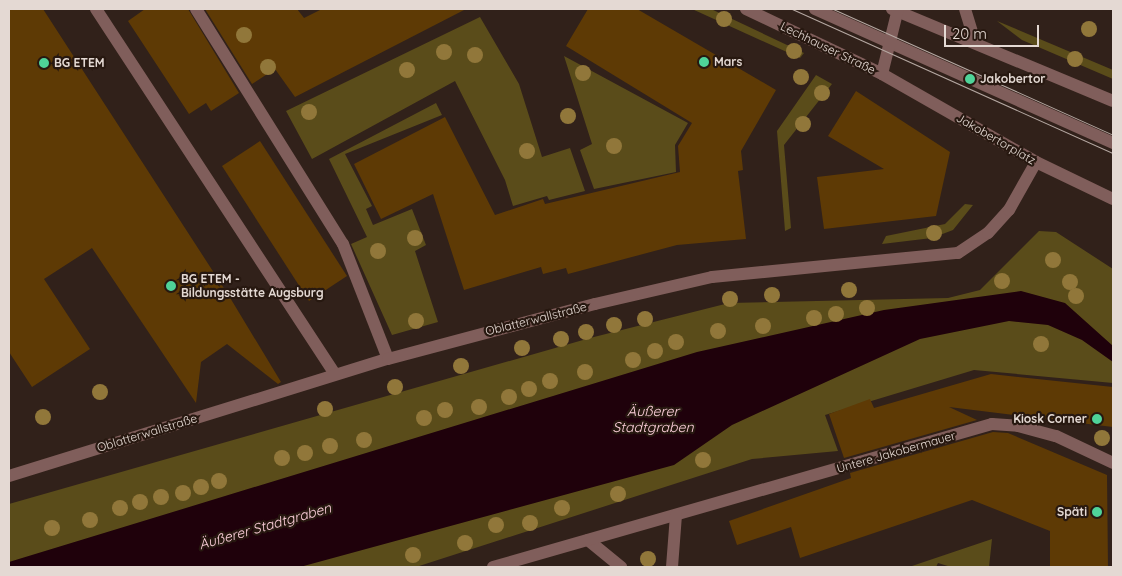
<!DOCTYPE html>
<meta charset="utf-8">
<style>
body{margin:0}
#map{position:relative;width:1122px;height:576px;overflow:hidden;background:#31211a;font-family:Quicksand,sans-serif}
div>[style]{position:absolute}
.green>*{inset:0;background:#5a4c1a}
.water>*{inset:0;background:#1f010b}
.building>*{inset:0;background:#5e3a05}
.minor>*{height:12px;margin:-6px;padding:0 6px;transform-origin:6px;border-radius:6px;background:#805e5b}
.tram>*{height:1px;margin:-0.5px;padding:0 0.5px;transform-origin:0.5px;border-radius:0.5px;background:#b5a8a2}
.trees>*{width:16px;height:16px;margin:-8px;border-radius:50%;background:#91773a}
.dots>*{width:14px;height:14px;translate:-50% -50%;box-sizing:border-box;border:2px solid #271810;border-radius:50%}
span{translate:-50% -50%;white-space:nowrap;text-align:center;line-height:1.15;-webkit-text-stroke:4.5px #271810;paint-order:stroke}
.street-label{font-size:12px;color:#e4d9d3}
.poi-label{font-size:12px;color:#e4d9d3;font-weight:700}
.left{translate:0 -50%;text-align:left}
.right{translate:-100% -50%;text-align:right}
.water-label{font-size:14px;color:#fdd0db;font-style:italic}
.frame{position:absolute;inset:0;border:10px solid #e4d9d3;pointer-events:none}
.scale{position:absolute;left:944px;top:25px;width:95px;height:22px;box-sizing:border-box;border:2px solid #e4d9d3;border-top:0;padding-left:6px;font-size:15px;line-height:18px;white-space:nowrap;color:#e4d9d3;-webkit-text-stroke:4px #271810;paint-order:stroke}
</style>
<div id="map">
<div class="green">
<div style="clip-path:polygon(692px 9px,711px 9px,804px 53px,800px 58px)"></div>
<div style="clip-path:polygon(480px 17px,519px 84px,542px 157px,570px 148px,585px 191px,549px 200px,547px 196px,513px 206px,505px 180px,455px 81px,312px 159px,286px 111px)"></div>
<div style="clip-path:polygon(997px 21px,1113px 70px,1113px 79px,1022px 40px)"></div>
<div style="clip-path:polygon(564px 56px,688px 123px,675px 145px,676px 172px,594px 189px,580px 150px,592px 144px)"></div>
<div style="clip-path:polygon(816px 75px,832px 84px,784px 145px,791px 228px,785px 231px,777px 131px)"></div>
<div style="clip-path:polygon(436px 103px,442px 115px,345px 154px,372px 206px,366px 209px,373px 225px,412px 209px,426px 245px,415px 251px,438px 322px,392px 335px,351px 244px,367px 237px,329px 159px)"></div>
<div style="clip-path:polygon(965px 204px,973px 205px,953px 230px,932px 238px,882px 244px,886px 236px,945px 224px)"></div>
<div style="clip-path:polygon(1039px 231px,1056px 232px,1113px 269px,1113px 383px,974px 370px,825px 415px,838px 451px,752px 459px,416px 567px,9px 567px,9px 504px,590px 338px,729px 303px,948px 298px,980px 290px)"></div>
<div style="clip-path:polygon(992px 539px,989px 567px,951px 567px,938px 563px,936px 567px,909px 567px)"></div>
</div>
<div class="water">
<div style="clip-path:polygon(1021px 291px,1065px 303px,1113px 346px,1113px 362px,1082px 340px,1048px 325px,1009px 321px,920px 339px,732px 425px,674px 465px,300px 567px,9px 567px,9px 562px,697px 352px,884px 310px)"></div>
</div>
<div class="building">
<div style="clip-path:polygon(9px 9px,43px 9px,229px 296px,281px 382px,278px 384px,227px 344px,201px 362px,196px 403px,92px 248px,44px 279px,90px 349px,32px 387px,9px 352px)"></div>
<div style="clip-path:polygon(145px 9px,188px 9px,239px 93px,211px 111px,206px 103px,189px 114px,128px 21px)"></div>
<div style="clip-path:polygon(205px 9px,297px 9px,304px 18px,322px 9px,466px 9px,295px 97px,275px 69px,252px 84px)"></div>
<div style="clip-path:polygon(588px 9px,637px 9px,776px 90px,741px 151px,743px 170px,738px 171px,746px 239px,677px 245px,568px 274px,566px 268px,543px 274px,541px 267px,464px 290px,433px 194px,381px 219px,354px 164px,445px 117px,495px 215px,543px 199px,545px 204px,680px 172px,678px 146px,692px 123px,566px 46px)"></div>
<div style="clip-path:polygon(856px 91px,950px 152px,936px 216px,824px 229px,817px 177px,884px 169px,828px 136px)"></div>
<div style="clip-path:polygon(260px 141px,347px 276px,309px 301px,222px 166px)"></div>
<div style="clip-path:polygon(991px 374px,1113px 387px,1113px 427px,949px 407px,977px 420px,844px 458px,829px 414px,870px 399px,874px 408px)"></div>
<div style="clip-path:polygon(993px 432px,1008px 433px,1107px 475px,1108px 567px,1050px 567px,1050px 531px,972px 500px,800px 558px,791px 527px,737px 545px,729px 521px,851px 478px,850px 473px)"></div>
</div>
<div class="minor">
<div style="left:96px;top:9px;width:436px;rotate:56.8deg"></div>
<div style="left:196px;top:9px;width:277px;rotate:58deg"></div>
<div style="left:343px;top:244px;width:123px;rotate:68.6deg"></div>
<div style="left:746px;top:9px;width:151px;rotate:25.5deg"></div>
<div style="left:882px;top:74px;width:177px;rotate:29.7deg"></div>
<div style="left:1036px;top:162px;width:85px;rotate:25.7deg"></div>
<div style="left:815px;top:9px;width:327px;rotate:24.2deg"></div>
<div style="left:892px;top:9px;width:239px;rotate:22.6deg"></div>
<div style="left:965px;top:9px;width:34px;rotate:73deg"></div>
<div style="left:882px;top:74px;width:67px;rotate:-76.2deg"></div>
<div style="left:9px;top:476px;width:397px;rotate:-17.2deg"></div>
<div style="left:388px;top:359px;width:214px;rotate:-14.9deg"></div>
<div style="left:595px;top:304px;width:120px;rotate:-13deg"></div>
<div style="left:712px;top:277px;width:247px;rotate:-5.6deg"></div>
<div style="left:958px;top:253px;width:36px;rotate:-34deg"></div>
<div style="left:988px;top:233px;width:31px;rotate:-48deg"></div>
<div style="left:1009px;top:210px;width:55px;rotate:-60.6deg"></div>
<div style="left:588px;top:540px;width:43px;rotate:39.3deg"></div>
<div style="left:493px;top:567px;width:519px;rotate:-15.99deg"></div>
<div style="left:992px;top:424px;width:26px;rotate:4deg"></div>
<div style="left:1018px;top:426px;width:39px;rotate:15deg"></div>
<div style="left:1056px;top:436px;width:63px;rotate:25.3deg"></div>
<div style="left:672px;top:567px;width:52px;rotate:-85.6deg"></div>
</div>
<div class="tram">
<div style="left:792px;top:9px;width:352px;rotate:24.2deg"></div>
<div style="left:833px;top:9px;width:307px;rotate:24.2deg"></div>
</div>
<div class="trees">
<div style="left:724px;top:19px"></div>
<div style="left:1089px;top:29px"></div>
<div style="left:244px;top:35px"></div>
<div style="left:794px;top:51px"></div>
<div style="left:444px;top:52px"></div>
<div style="left:475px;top:55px"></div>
<div style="left:1075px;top:59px"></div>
<div style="left:268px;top:67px"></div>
<div style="left:407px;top:70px"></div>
<div style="left:583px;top:73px"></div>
<div style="left:801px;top:77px"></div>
<div style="left:822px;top:93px"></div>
<div style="left:309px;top:112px"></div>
<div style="left:568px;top:116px"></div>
<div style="left:803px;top:124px"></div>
<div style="left:614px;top:146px"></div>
<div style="left:527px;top:151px"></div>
<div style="left:934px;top:233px"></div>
<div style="left:415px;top:238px"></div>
<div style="left:378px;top:251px"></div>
<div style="left:1053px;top:260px"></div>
<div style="left:1002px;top:281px"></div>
<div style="left:1070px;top:282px"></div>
<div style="left:849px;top:290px"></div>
<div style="left:772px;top:295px"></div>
<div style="left:1076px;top:296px"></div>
<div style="left:730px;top:299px"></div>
<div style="left:867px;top:308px"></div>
<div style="left:836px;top:314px"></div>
<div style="left:814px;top:318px"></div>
<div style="left:645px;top:319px"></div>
<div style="left:416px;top:321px"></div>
<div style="left:614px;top:325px"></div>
<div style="left:763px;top:326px"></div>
<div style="left:718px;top:331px"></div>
<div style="left:586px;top:332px"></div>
<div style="left:561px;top:339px"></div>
<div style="left:676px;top:342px"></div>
<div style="left:1041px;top:344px"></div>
<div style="left:522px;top:348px"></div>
<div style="left:655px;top:351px"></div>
<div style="left:633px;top:360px"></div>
<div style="left:461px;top:366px"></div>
<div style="left:585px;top:372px"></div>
<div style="left:550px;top:381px"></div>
<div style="left:395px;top:387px"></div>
<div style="left:529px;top:389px"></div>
<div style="left:100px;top:392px"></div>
<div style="left:509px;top:397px"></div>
<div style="left:479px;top:407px"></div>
<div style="left:325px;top:409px"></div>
<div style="left:445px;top:410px"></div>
<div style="left:43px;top:417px"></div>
<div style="left:424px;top:418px"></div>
<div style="left:1102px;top:438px"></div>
<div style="left:364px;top:440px"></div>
<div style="left:330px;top:446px"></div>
<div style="left:305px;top:453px"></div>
<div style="left:282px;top:458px"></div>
<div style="left:703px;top:460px"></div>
<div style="left:219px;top:481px"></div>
<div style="left:201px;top:487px"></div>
<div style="left:183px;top:493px"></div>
<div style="left:618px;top:494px"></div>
<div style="left:161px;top:497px"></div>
<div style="left:140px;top:502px"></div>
<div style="left:120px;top:508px"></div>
<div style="left:562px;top:508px"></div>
<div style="left:90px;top:520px"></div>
<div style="left:530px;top:523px"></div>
<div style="left:496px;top:525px"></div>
<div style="left:52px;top:528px"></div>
<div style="left:465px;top:543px"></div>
<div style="left:413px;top:555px"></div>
<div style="left:648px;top:559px"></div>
</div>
<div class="dots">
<div style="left:704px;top:62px;background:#4fd399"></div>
<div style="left:44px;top:63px;background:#4fd399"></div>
<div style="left:970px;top:79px;background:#4fd399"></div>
<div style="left:171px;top:286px;background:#4fd399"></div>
<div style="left:1097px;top:419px;background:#4fd399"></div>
<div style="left:1097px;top:512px;background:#4fd399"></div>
</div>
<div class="street-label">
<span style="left:828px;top:48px;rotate:26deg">Lechhauser Straße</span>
<span style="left:996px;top:139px;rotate:30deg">Jakobertorplatz</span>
<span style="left:536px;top:319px;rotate:-14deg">Oblatterwallstraße</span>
<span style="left:147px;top:433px;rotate:-17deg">Oblatterwallstraße</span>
<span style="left:896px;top:452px;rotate:-16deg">Untere Jakobermauer</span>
</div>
<div class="poi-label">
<span class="left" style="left:714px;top:62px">Mars</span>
<span class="left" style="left:54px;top:63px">BG ETEM</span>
<span class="left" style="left:980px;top:79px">Jakobertor</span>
<span class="left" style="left:181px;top:286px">BG ETEM -<br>Bildungsstätte Augsburg</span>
<span class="right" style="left:1087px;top:419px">Kiosk Corner</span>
<span class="right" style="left:1087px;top:512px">Späti</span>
</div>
<div class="water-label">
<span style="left:653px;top:419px">Äußerer<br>Stadtgraben</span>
<span style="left:265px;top:526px;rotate:-16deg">Äußerer Stadtgraben</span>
</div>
<div class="frame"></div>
<div class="scale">20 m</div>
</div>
